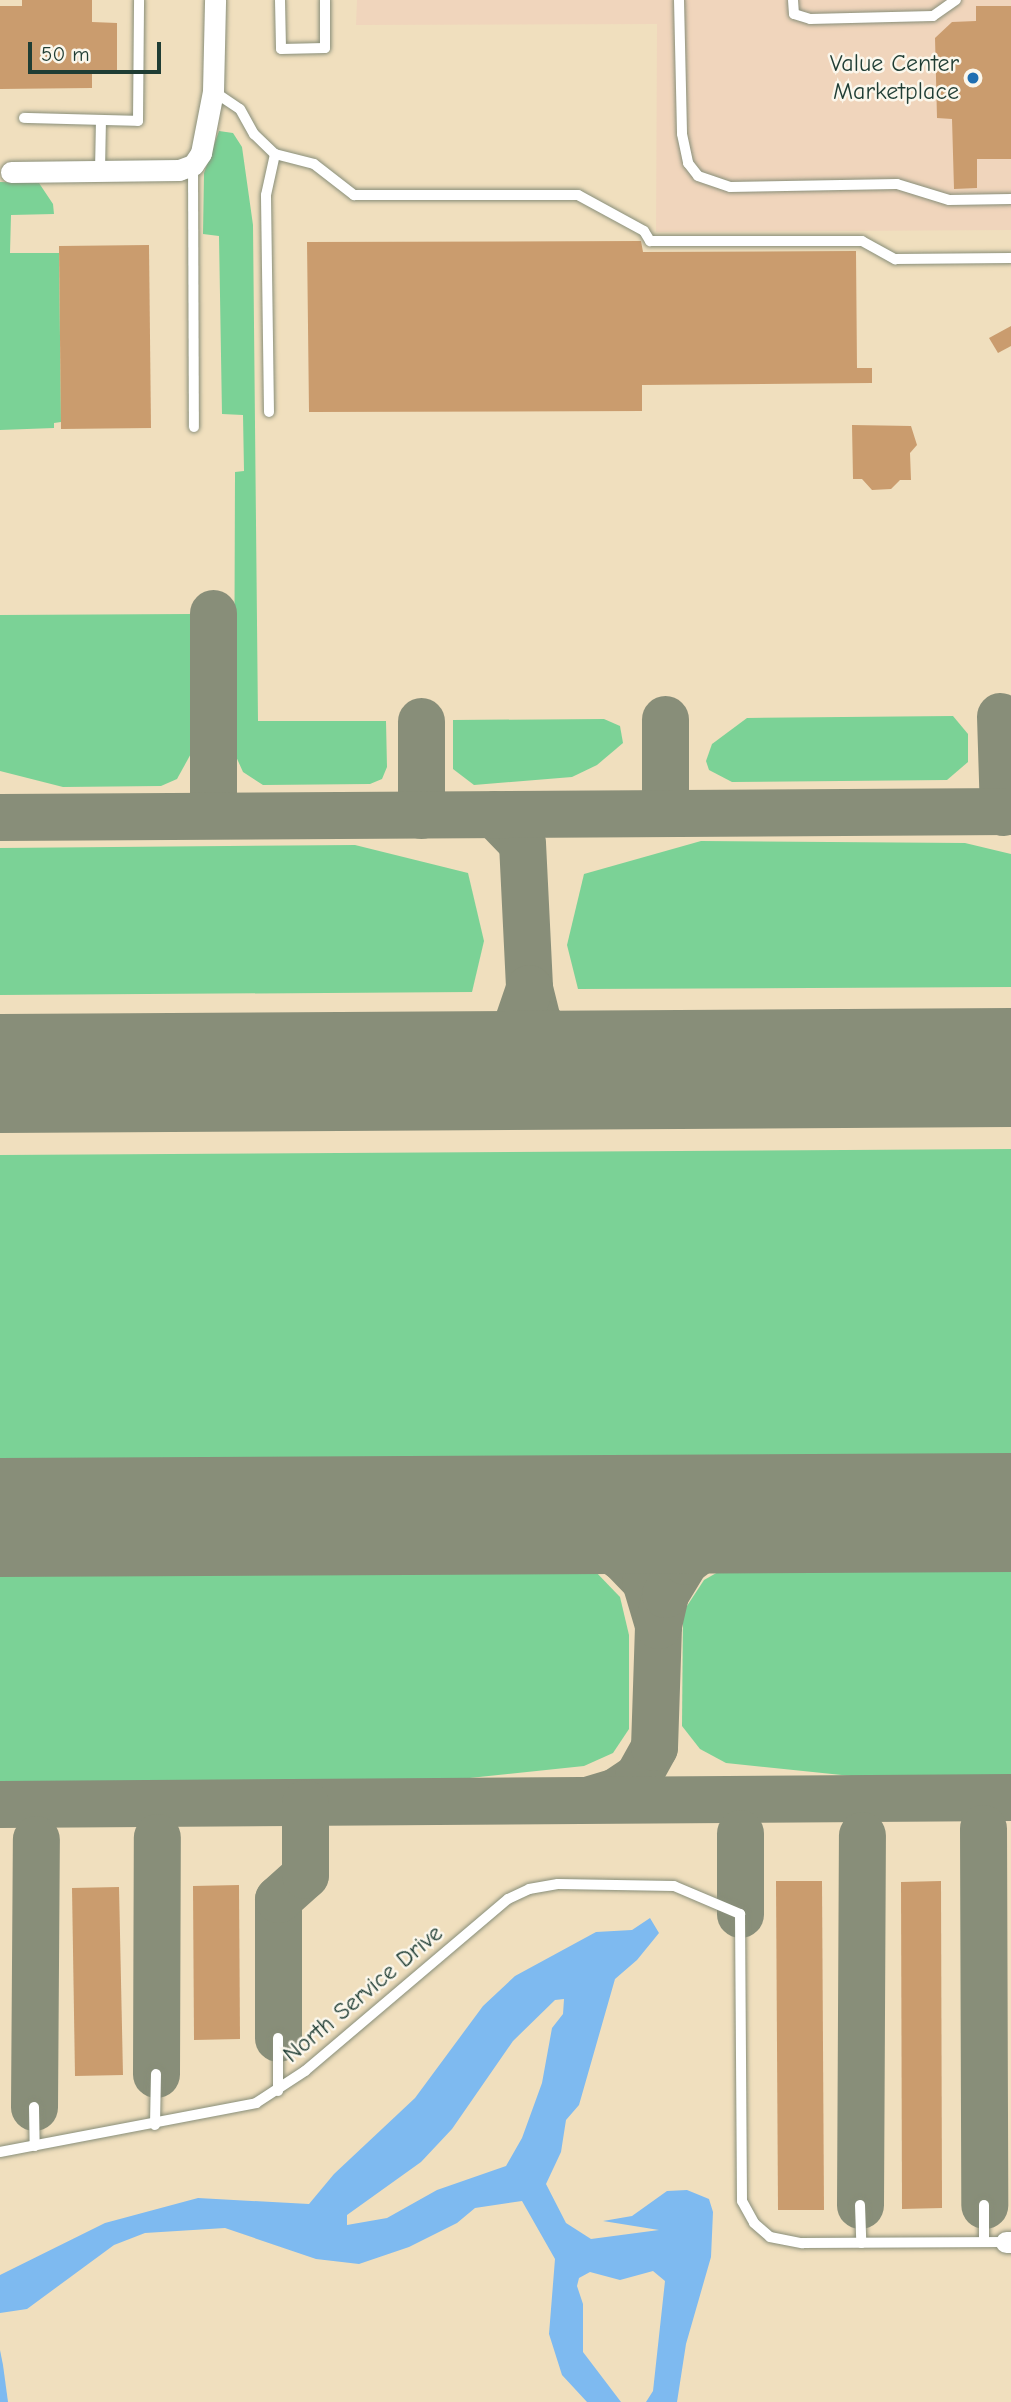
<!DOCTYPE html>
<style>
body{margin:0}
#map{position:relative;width:1011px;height:2402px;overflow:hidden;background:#f0dfbe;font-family:"Comic Neue",sans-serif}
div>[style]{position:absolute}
.built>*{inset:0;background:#f0d5bc}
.green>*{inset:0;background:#7bd296}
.water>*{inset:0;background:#7ebaf0}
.taxiway>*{height:47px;margin:-23.5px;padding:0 23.5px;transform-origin:23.5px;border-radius:23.5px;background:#888e79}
.runway>*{height:119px;margin:-59.5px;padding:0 59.5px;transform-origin:59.5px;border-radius:59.5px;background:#888e79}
.building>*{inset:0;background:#ca9c6e}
.roads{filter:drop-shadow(0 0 2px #888e79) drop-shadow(0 0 2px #888e79)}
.lane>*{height:10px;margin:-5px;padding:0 5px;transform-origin:5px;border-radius:5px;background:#fff}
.street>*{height:21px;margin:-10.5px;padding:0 10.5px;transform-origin:10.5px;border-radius:10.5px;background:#fff}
.dots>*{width:19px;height:19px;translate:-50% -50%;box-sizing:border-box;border:4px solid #fbf7ec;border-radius:50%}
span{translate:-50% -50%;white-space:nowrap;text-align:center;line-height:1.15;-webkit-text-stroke:5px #fbf7ec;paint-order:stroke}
.poi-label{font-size:24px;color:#1f3d34}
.right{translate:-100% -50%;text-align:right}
.street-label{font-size:24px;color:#1f3d34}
.scale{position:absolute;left:28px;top:42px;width:133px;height:32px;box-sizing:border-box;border:4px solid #1f3d34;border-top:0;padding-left:9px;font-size:21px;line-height:24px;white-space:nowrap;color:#1f3d34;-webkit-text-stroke:5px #fbf7ec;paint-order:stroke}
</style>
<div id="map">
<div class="built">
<div style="clip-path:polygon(357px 0,1011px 0,1011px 230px,656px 232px,657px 24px,356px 25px)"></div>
</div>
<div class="green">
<div style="clip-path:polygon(219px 131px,233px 133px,242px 147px,253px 225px,258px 721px,386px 721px,387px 767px,382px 779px,370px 784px,263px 785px,243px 772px,234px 752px,235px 472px,244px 471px,243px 415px,222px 414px,219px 236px,203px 234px,204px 173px)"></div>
<div style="clip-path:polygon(0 182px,39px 183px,53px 204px,54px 214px,11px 215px,10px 253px,59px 253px,61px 422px,54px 423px,54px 428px,0 430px)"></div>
<div style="clip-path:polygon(192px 614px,193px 750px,177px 779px,161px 786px,63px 787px,0 771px,0 615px)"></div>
<div style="clip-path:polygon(953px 716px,968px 734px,968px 762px,947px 780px,732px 782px,709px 770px,706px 761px,712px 744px,747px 718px)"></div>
<div style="clip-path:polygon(604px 719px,620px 726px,623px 743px,597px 765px,572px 777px,474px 785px,453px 769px,453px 720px)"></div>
<div style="clip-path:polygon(701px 841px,965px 843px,1011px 854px,1011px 987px,578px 989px,567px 945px,584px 874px)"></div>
<div style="clip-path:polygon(355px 845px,468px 873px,484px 941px,472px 992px,0 995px,0 848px)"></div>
<div style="clip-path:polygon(1011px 1149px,1011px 1472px,0 1479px,0 1155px)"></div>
<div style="clip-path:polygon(1011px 1557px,1011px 1776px,861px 1777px,726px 1763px,700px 1749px,682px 1726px,683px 1612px,704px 1580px,741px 1559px)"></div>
<div style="clip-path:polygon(567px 1558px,593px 1569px,620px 1597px,629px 1635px,629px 1729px,613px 1753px,584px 1766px,441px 1781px,0 1785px,0 1564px)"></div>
</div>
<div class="water">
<div style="clip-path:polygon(evenodd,650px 1918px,659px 1933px,637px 1960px,615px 1979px,579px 2105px,566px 2120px,561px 2152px,546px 2184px,566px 2223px,591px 2239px,659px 2230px,603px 2221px,632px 2216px,667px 2191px,687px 2190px,709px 2199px,713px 2212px,711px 2257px,686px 2344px,677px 2402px,646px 2402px,653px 2391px,665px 2281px,653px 2271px,620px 2280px,590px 2272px,579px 2278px,577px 2286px,583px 2304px,583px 2352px,621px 2402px,587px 2402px,562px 2375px,549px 2334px,555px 2259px,522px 2201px,475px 2208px,457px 2223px,409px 2247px,359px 2264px,316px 2259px,225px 2228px,145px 2233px,114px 2245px,27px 2309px,0 2313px,0 2275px,105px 2223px,198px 2198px,309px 2204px,334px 2174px,415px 2098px,483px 2006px,515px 1976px,596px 1932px,632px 1930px,650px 1918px,564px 1999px,563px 2014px,552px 2028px,542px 2083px,522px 2138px,506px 2166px,437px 2190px,387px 2218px,347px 2225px,347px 2215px,421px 2162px,452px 2129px,513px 2041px,555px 2000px,564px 1999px)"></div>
<div style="clip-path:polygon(0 2350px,3px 2365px,8px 2402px,0 2402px)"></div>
</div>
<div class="taxiway">
<div style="left:213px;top:613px;width:202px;rotate:90deg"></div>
<div style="left:1000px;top:716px;width:96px;rotate:88.2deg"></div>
<div style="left:665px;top:719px;width:94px;rotate:90deg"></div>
<div style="left:421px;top:721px;width:94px;rotate:90deg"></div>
<div style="left:494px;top:814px;width:40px;rotate:46deg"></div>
<div style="left:522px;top:843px;width:145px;rotate:87.2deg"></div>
<div style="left:529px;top:988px;width:34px;rotate:76deg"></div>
<div style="left:537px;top:1021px;width:47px;rotate:45.9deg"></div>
<div style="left:570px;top:1055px;width:37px;rotate:24deg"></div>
<div style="left:0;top:817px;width:1011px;rotate:-0.34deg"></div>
<div style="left:457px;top:1070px;width:39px;rotate:-27deg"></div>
<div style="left:492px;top:1052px;width:33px;rotate:-45deg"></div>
<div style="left:515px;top:1029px;width:43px;rotate:-71.1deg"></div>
<div style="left:531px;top:1514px;width:52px;rotate:16.7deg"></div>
<div style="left:581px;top:1529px;width:51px;rotate:34.6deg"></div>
<div style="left:623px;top:1558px;width:32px;rotate:46deg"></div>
<div style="left:645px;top:1581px;width:46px;rotate:73.5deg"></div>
<div style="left:590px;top:1799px;width:27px;rotate:-17deg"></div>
<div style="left:616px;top:1791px;width:27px;rotate:-34deg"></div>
<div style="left:638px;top:1776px;width:33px;rotate:-61deg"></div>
<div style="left:654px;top:1747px;width:122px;rotate:-88.1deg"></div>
<div style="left:658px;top:1625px;width:32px;rotate:-77deg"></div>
<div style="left:665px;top:1594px;width:39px;rotate:-59deg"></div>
<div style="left:685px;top:1561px;width:49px;rotate:-36.6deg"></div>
<div style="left:724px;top:1532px;width:64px;rotate:-17.3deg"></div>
<div style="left:0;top:1804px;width:1011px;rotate:-0.4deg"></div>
<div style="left:983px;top:1828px;width:377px;rotate:89.8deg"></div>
<div style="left:740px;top:1914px;width:81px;rotate:-90deg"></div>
<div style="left:278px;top:2038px;width:139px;rotate:-90deg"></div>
<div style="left:278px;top:1899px;width:36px;rotate:-42deg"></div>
<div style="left:305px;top:1875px;width:72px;rotate:-90deg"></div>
<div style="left:156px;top:2074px;width:237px;rotate:-89.8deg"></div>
<div style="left:34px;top:2107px;width:268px;rotate:-89.6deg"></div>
<div style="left:860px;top:2205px;width:370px;rotate:-89.7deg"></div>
</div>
<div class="runway">
<div style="left:0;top:1073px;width:1011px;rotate:-0.34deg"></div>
<div style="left:0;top:1517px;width:1011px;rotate:-0.28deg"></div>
</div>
<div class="building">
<div style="clip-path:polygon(22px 0,92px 0,92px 22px,117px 23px,117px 71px,92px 72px,92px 88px,0 89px,0 6px,22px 6px)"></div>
<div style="clip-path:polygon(976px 6px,1011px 6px,1011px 159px,977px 159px,977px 188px,954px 189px,952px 119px,937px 118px,935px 38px,952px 22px,976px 21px)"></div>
<div style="clip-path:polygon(641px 241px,643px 252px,856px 251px,857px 368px,872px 368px,872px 383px,642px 385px,642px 411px,309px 412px,307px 242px)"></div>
<div style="clip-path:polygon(149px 245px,151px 428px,61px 429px,59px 246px)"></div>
<div style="clip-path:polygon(1011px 326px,1011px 346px,998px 353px,989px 338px)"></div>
<div style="clip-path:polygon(852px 425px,911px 426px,917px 445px,910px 453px,911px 480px,900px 480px,891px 489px,872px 490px,862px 479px,853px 479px)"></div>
<div style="clip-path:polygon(776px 1881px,822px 1881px,824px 2210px,778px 2210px)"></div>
<div style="clip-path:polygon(941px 1881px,942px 2208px,902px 2209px,901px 1882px)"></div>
<div style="clip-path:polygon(239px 1885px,240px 2039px,194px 2040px,193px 1886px)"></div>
<div style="clip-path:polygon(119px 1887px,123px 2075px,75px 2076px,72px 1888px)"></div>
</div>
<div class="roads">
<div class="lane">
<div style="left:280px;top:0;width:49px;rotate:88.8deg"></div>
<div style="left:281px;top:49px;width:44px;rotate:-1.3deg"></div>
<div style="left:325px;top:48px;width:48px;rotate:-90deg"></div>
<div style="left:679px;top:0;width:134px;rotate:88.7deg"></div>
<div style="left:682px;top:134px;width:30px;rotate:78deg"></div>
<div style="left:688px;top:163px;width:16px;rotate:52deg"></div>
<div style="left:698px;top:176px;width:34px;rotate:19deg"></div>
<div style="left:730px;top:187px;width:167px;rotate:-1deg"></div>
<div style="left:897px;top:184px;width:54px;rotate:17.1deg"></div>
<div style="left:949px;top:200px;width:62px;rotate:-0.9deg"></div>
<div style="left:793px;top:0;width:14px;rotate:86deg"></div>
<div style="left:794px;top:14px;width:17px;rotate:17deg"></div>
<div style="left:810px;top:19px;width:123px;rotate:-1.4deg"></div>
<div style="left:933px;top:16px;width:28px;rotate:-35deg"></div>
<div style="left:213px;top:91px;width:32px;rotate:34deg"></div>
<div style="left:240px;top:109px;width:29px;rotate:61deg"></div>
<div style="left:254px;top:134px;width:29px;rotate:44deg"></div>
<div style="left:275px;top:154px;width:40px;rotate:14.4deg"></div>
<div style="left:314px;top:164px;width:51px;rotate:37.8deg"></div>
<div style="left:354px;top:195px;width:224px"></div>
<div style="left:578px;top:195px;width:75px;rotate:28.6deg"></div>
<div style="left:644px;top:231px;width:12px;rotate:59deg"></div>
<div style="left:650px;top:241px;width:212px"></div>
<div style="left:862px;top:241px;width:38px;rotate:29deg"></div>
<div style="left:895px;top:259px;width:116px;rotate:-0.5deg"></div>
<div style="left:24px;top:118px;width:114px;rotate:1.5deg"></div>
<div style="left:138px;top:121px;width:121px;rotate:-89.5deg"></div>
<div style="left:193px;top:165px;width:262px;rotate:89.8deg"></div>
<div style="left:100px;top:171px;width:51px;rotate:-88.9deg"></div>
<div style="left:269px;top:412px;width:217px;rotate:-90.8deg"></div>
<div style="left:266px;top:195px;width:42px;rotate:-77.6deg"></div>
<div style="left:278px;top:2038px;width:53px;rotate:90deg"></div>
<div style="left:34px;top:2107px;width:39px;rotate:89deg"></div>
<div style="left:155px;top:2125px;width:51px;rotate:-88.9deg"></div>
<div style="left:0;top:2152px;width:261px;rotate:-10.8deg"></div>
<div style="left:256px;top:2103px;width:59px;rotate:-33.1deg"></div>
<div style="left:305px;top:2071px;width:266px;rotate:-40.3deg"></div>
<div style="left:508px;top:1899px;width:23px;rotate:-25deg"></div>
<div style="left:529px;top:1889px;width:29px;rotate:-10deg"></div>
<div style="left:558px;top:1884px;width:116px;rotate:1deg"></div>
<div style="left:674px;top:1886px;width:72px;rotate:23deg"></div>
<div style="left:740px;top:1914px;width:287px;rotate:89.6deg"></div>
<div style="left:742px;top:2201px;width:25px;rotate:61deg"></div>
<div style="left:754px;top:2223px;width:21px;rotate:41deg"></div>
<div style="left:770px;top:2237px;width:33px;rotate:11deg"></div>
<div style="left:802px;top:2243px;width:204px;rotate:-0.3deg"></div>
<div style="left:860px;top:2205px;width:38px;rotate:88deg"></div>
<div style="left:984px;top:2205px;width:37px;rotate:90deg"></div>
</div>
<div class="street">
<div style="left:11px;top:172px;width:168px;rotate:-0.7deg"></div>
<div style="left:179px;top:170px;width:15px;rotate:-20deg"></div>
<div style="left:193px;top:165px;width:14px;rotate:-56deg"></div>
<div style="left:201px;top:153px;width:63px;rotate:-79deg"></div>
<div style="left:213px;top:91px;width:91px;rotate:-88.7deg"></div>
<div style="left:1006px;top:2242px;width:5px"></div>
</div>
</div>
<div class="dots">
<div style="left:973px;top:78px;background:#1f6fb2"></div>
</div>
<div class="poi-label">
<span class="right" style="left:959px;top:78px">Value Center<br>Marketplace</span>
</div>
<div class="street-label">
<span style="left:363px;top:1994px;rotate:-40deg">North Service Drive</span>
</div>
<div class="scale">50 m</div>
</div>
